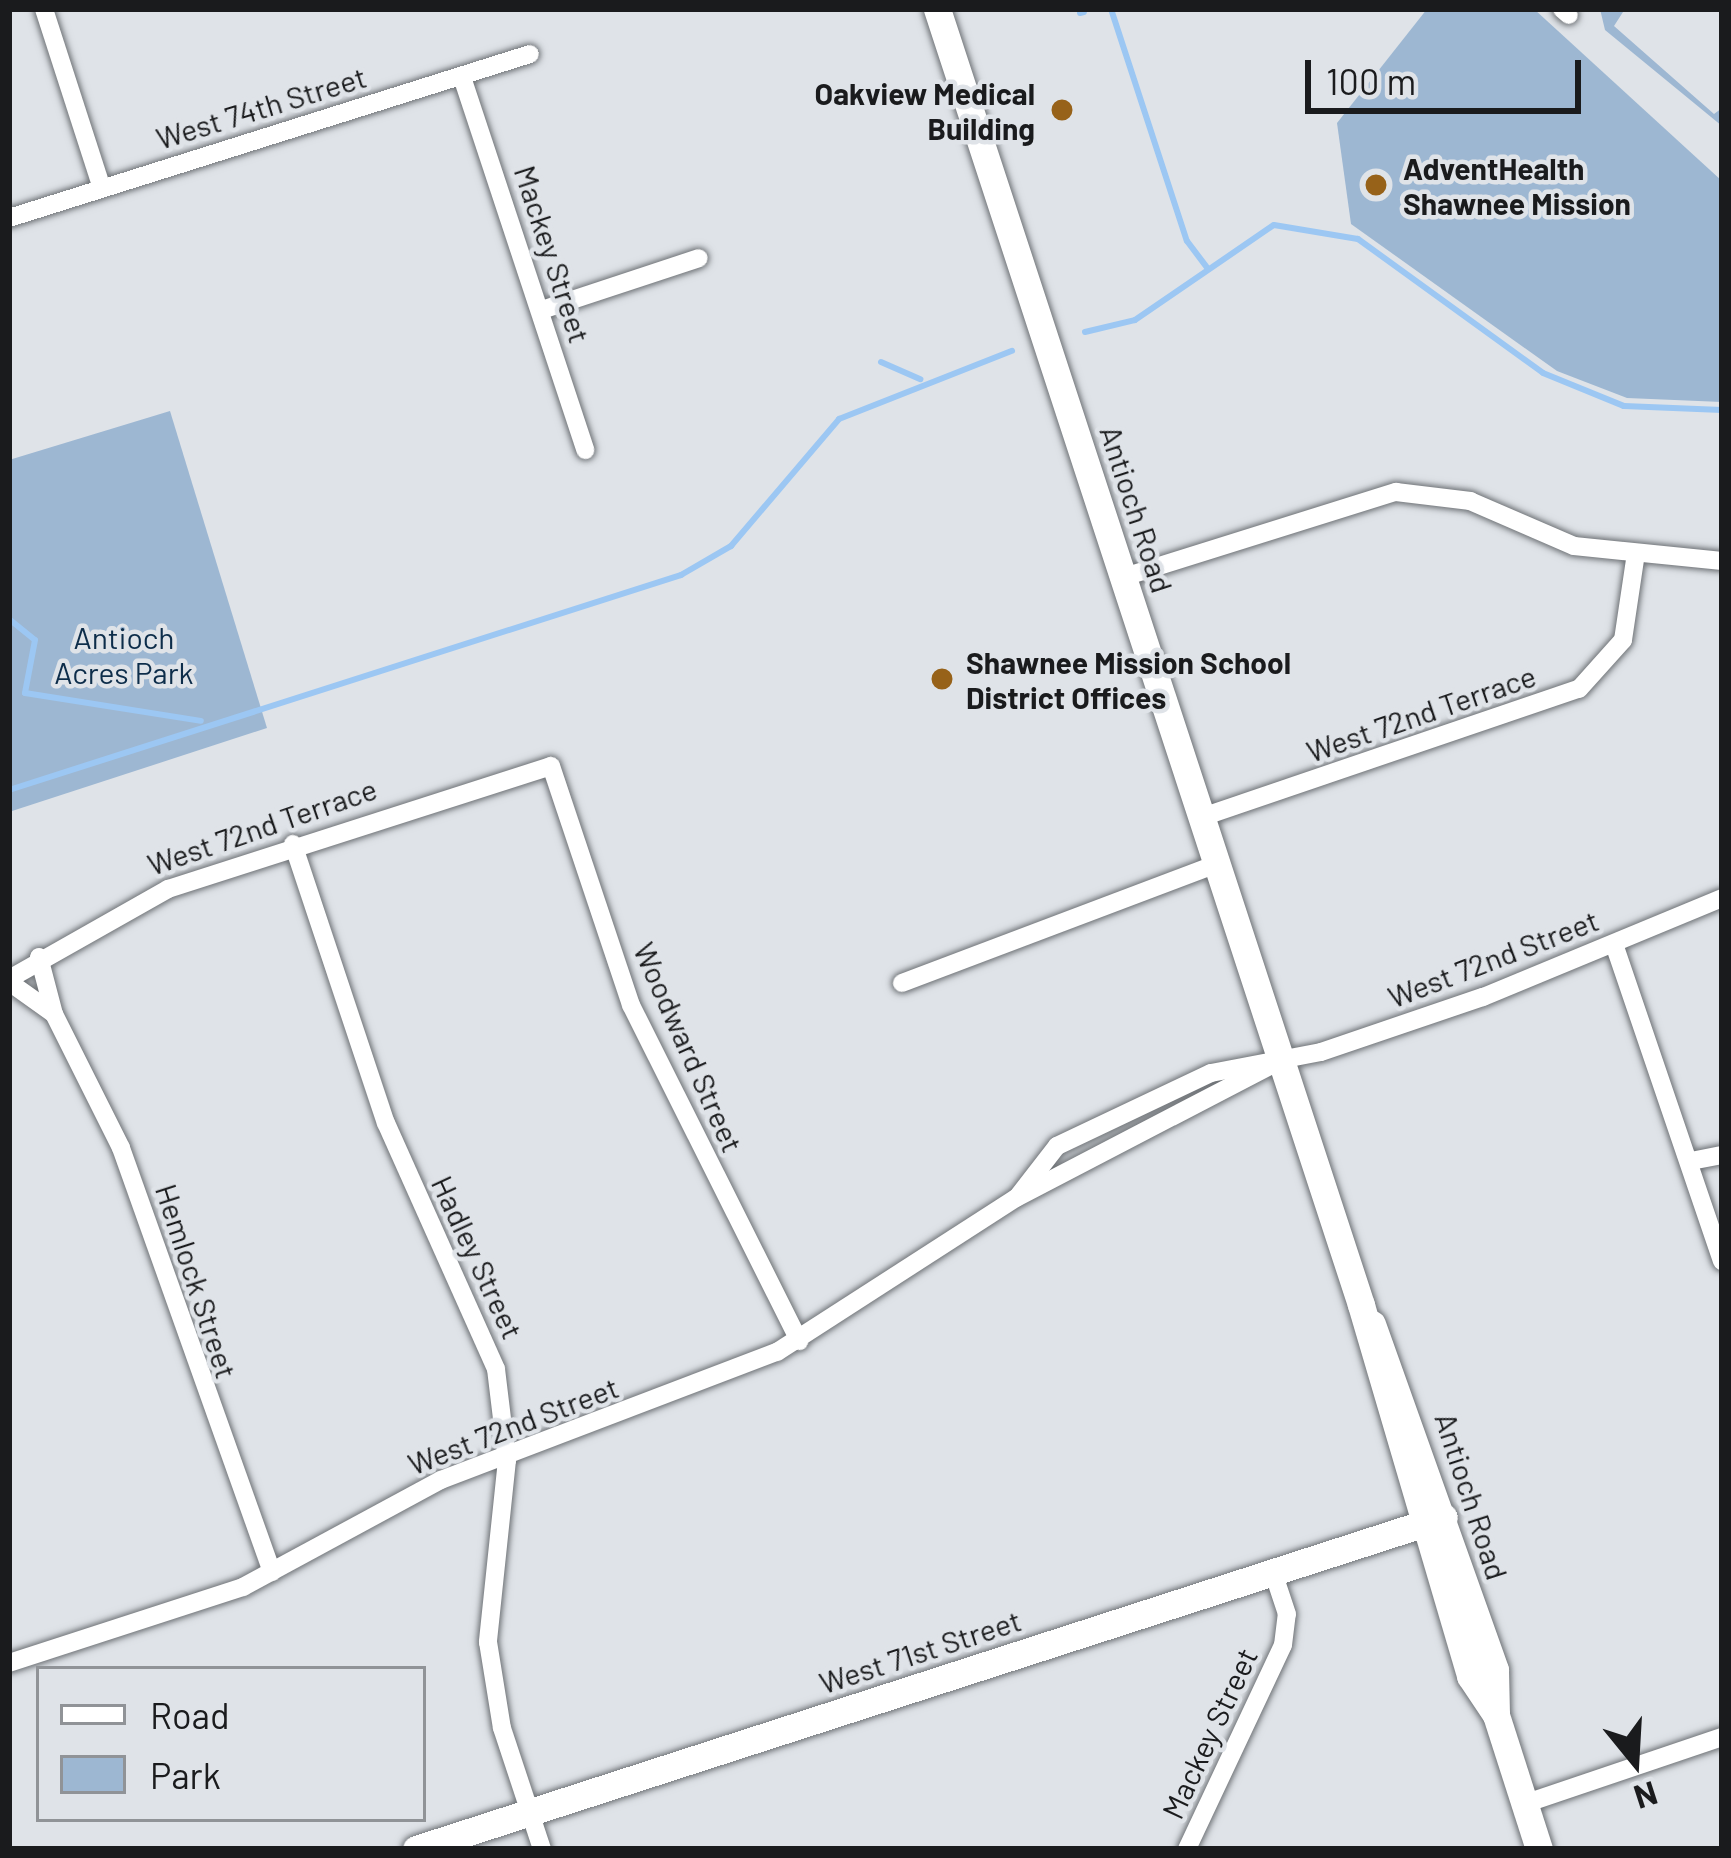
<!DOCTYPE html>
<style>
body{margin:0}
#map{position:relative;width:1731px;height:1858px;overflow:hidden;background:#dfe3e8;font-family:Barlow,sans-serif}
div>[style]{position:absolute}
.green>*{inset:0;background:#9db7d2}
.stream>*{height:6px;margin:-3px;padding:0 3px;transform-origin:3px;border-radius:3px;background:#9cc7f3}
.roads{filter:drop-shadow(0 0 3px #6e7276) drop-shadow(0 0 3px #6e7276)}
.street>*{height:18px;margin:-9px;padding:0 9px;transform-origin:9px;border-radius:9px;background:#fff}
.secondary>*{height:27px;margin:-13.5px;padding:0 13.5px;transform-origin:13.5px;border-radius:13.5px;background:#fff}
.dots>*{width:33px;height:33px;translate:-50% -50%;box-sizing:border-box;border:6px solid #dfe3e8;border-radius:50%}
span{translate:-50% -50%;white-space:nowrap;text-align:center;line-height:1.15;-webkit-text-stroke:9px #dfe3e8;paint-order:stroke}
.poi-label{font-size:30px;color:#1a1b1d;font-weight:700}
.right{translate:-100% -50%;text-align:right}
.left{translate:0 -50%;text-align:left}
.street-label{font-size:30px;color:#1a1b1d}
.park-label{font-size:30px;color:#0d2d4a}
.frame{position:absolute;inset:0;border:12px solid #1a1b1d;pointer-events:none}
.legend{position:absolute;left:36px;top:1666px;width:390px;height:156px;box-sizing:border-box;background:#dfe3e8;border:3px solid #909397;margin:0;padding:15px 21px;list-style:none;font-size:36px;color:#1a1b1d}
.legend li{display:flex;align-items:center;gap:24px;height:60px}
.legend b{width:60px;border:3px solid #909397}
.north{position:absolute;left:1575px;top:1702px;width:120px;height:120px;-webkit-text-stroke:9px #dfe3e8;paint-order:stroke;rotate:162deg;font-size:33px;font-weight:700;line-height:48px;text-align:center;color:#1a1b1d}
.north::after{content:'';display:block;margin:auto;width:42px;height:54px;background:#1a1b1d;clip-path:polygon(50% 0,100% 100%,50% 72%,0 100%)}
.scale{position:absolute;left:1305px;top:60px;width:276px;height:54px;box-sizing:border-box;border:6px solid #1a1b1d;border-top:0;padding-left:15px;font-size:36px;line-height:42px;white-space:nowrap;color:#1a1b1d;-webkit-text-stroke:9px #dfe3e8;paint-order:stroke}
</style>
<div id="map">
<div class="green">
<div style="clip-path:polygon(1427px 9px,1534px 9px,1722px 181px,1722px 402px,1627px 398px,1557px 371px,1351px 224px,1337px 123px)"></div>
<div style="clip-path:polygon(1600px 9px,1623px 12px,1614px 26px,1714px 114px,1722px 108px,1722px 126px,1605px 30px)"></div>
<div style="clip-path:polygon(170px 411px,267px 728px,9px 812px,9px 460px)"></div>
</div>
<div class="stream">
<div style="left:1111px;top:9px;width:244px;rotate:71.9deg"></div>
<div style="left:1187px;top:241px;width:34px;rotate:53deg"></div>
<div style="left:1080px;top:13px;width:4px;rotate:-14deg"></div>
<div style="left:1085px;top:332px;width:51px;rotate:-13.5deg"></div>
<div style="left:1135px;top:320px;width:168px;rotate:-34.4deg"></div>
<div style="left:1274px;top:225px;width:85px;rotate:9.5deg"></div>
<div style="left:1358px;top:239px;width:228px;rotate:35.9deg"></div>
<div style="left:1543px;top:373px;width:87px;rotate:22.2deg"></div>
<div style="left:1624px;top:406px;width:98px;rotate:2.3deg"></div>
<div style="left:881px;top:362px;width:43px;rotate:23.6deg"></div>
<div style="left:9px;top:619px;width:33px;rotate:39deg"></div>
<div style="left:35px;top:640px;width:54px;rotate:100.7deg"></div>
<div style="left:25px;top:693px;width:178px;rotate:9deg"></div>
<div style="left:9px;top:790px;width:706px;rotate:-17.74deg"></div>
<div style="left:681px;top:575px;width:58px;rotate:-30.1deg"></div>
<div style="left:731px;top:546px;width:167px;rotate:-49.6deg"></div>
<div style="left:839px;top:419px;width:186px;rotate:-21.5deg"></div>
</div>
<div class="roads">
<div class="street">
<div style="left:44px;top:9px;width:186px;rotate:72.1deg"></div>
<div style="left:1562px;top:9px;width:9px;rotate:41deg"></div>
<div style="left:462px;top:77px;width:393px;rotate:71.7deg"></div>
<div style="left:9px;top:218px;width:546px;rotate:-17.47deg"></div>
<div style="left:542px;top:310px;width:165px;rotate:-18.3deg"></div>
<div style="left:1124px;top:577px;width:285px;rotate:-17.4deg"></div>
<div style="left:1396px;top:492px;width:75px;rotate:6.9deg"></div>
<div style="left:1470px;top:501px;width:113px;rotate:23.4deg"></div>
<div style="left:1574px;top:546px;width:149px;rotate:5.8deg"></div>
<div style="left:1202px;top:817px;width:398px;rotate:-18.8deg"></div>
<div style="left:1579px;top:689px;width:66px;rotate:-48.1deg"></div>
<div style="left:1623px;top:640px;width:88px;rotate:-81.5deg"></div>
<div style="left:293px;top:844px;width:294px;rotate:71.6deg"></div>
<div style="left:386px;top:1123px;width:269px;rotate:65.9deg"></div>
<div style="left:496px;top:1369px;width:92px;rotate:83.1deg"></div>
<div style="left:507px;top:1460px;width:183px;rotate:96deg"></div>
<div style="left:488px;top:1642px;width:87px;rotate:80.8deg"></div>
<div style="left:502px;top:1728px;width:127px;rotate:71.7deg"></div>
<div style="left:1614px;top:944px;width:335px;rotate:71.2deg"></div>
<div style="left:39px;top:957px;width:59px;rotate:75.3deg"></div>
<div style="left:54px;top:1014px;width:150px;rotate:63.4deg"></div>
<div style="left:121px;top:1148px;width:450px;rotate:70.4deg"></div>
<div style="left:9px;top:979px;width:183px;rotate:-29.5deg"></div>
<div style="left:168px;top:889px;width:402px;rotate:-17.8deg"></div>
<div style="left:551px;top:766px;width:252px;rotate:71.5deg"></div>
<div style="left:631px;top:1005px;width:376px;rotate:63.4deg"></div>
<div style="left:9px;top:982px;width:55px;rotate:35.4deg"></div>
<div style="left:902px;top:983px;width:337px;rotate:-20.7deg"></div>
<div style="left:1691px;top:1161px;width:32px;rotate:-11deg"></div>
<div style="left:1019px;top:1195px;width:62px;rotate:-52.2deg"></div>
<div style="left:1057px;top:1146px;width:170px;rotate:-25.4deg"></div>
<div style="left:1211px;top:1073px;width:112px;rotate:-10.8deg"></div>
<div style="left:1321px;top:1052px;width:171px;rotate:-18.8deg"></div>
<div style="left:1483px;top:997px;width:259px;rotate:-22.5deg"></div>
<div style="left:9px;top:1663px;width:246px;rotate:-18deg"></div>
<div style="left:243px;top:1587px;width:225px;rotate:-28.4deg"></div>
<div style="left:441px;top:1480px;width:360px;rotate:-20.9deg"></div>
<div style="left:777px;top:1352px;width:284px;rotate:-32.8deg"></div>
<div style="left:1016px;top:1198px;width:299px;rotate:-27.5deg"></div>
<div style="left:1524px;top:1804px;width:209px;rotate:-18.7deg"></div>
<div style="left:1187px;top:1849px;width:225px;rotate:-64.8deg"></div>
<div style="left:1283px;top:1645px;width:31px;rotate:-83deg"></div>
<div style="left:1287px;top:1614px;width:44px;rotate:-108.4deg"></div>
</div>
<div class="secondary">
<div style="left:937px;top:9px;width:1364px;rotate:71.88deg"></div>
<div style="left:1361px;top:1305px;width:387px;rotate:73.6deg"></div>
<div style="left:1470px;top:1676px;width:47px;rotate:56.3deg"></div>
<div style="left:1372px;top:1324px;width:367px;rotate:70.4deg"></div>
<div style="left:1495px;top:1670px;width:45px;rotate:88.7deg"></div>
<div style="left:1496px;top:1715px;width:141px;rotate:72.2deg"></div>
<div style="left:416px;top:1849px;width:1080px;rotate:-17.9deg"></div>
</div>
</div>
<div class="dots">
<div style="left:1062px;top:110px;background:#976219"></div>
<div style="left:1376px;top:185px;background:#976219"></div>
<div style="left:942px;top:679px;background:#976219"></div>
</div>
<div class="poi-label">
<span class="right" style="left:1035px;top:110px">Oakview Medical<br>Building</span>
<span class="left" style="left:1403px;top:185px">AdventHealth<br>Shawnee Mission</span>
<span class="left" style="left:966px;top:679px">Shawnee Mission School<br>District Offices</span>
</div>
<div class="street-label">
<span style="left:261px;top:107px;rotate:-17deg">West 74th Street</span>
<span style="left:553px;top:254px;rotate:72deg">Mackey Street</span>
<span style="left:1137px;top:509px;rotate:72deg">Antioch Road</span>
<span style="left:1421px;top:713px;rotate:-19deg">West 72nd Terrace</span>
<span style="left:262px;top:826px;rotate:-19deg">West 72nd Terrace</span>
<span style="left:1493px;top:958px;rotate:-21deg">West 72nd Street</span>
<span style="left:689px;top:1047px;rotate:66deg">Woodward Street</span>
<span style="left:478px;top:1257px;rotate:65deg">Hadley Street</span>
<span style="left:197px;top:1281px;rotate:72deg">Hemlock Street</span>
<span style="left:513px;top:1425px;rotate:-21deg">West 72nd Street</span>
<span style="left:1472px;top:1496px;rotate:72deg">Antioch Road</span>
<span style="left:920px;top:1651px;rotate:-18deg">West 71st Street</span>
<span style="left:1209px;top:1733px;rotate:-65deg">Mackey Street</span>
</div>
<div class="park-label">
<span style="left:124px;top:654px">Antioch<br>Acres Park</span>
</div>
<div class="frame"></div>
<ul class="legend">
<li><b style="height:15px;background:#fff"></b>Road</li>
<li><b style="height:33px;background:#9db7d2"></b>Park</li>
</ul>
<div class="north">N</div>
<div class="scale">100 m</div>
</div>
